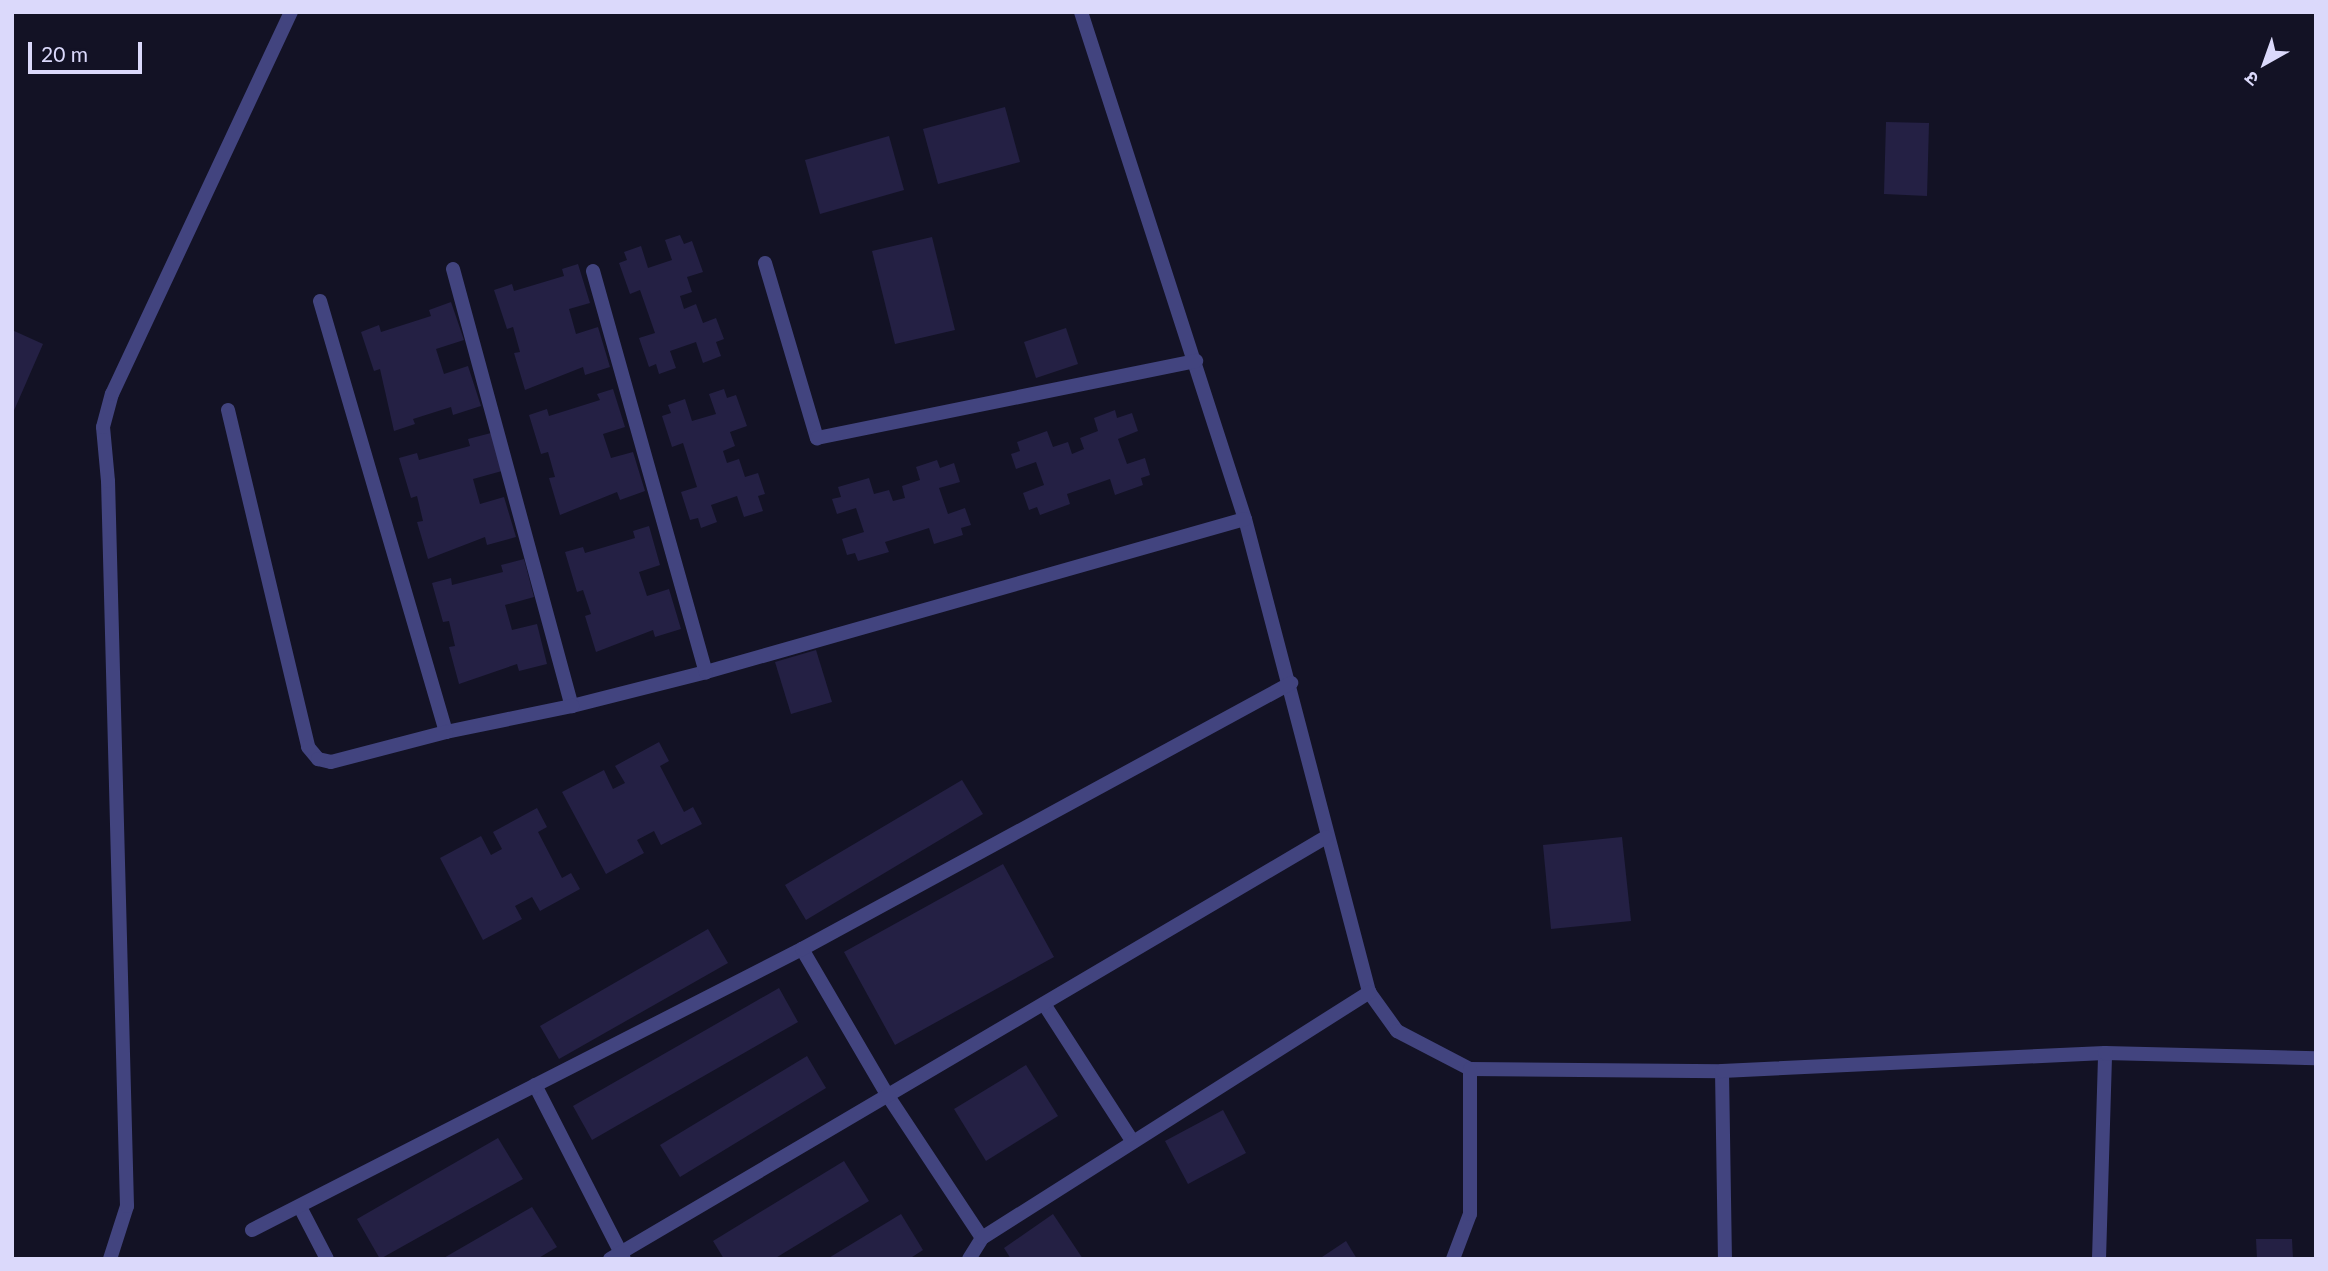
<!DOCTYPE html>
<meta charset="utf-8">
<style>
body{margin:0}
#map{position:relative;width:2328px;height:1271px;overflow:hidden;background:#131225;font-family:Lato,"Noto Sans Devanagari",sans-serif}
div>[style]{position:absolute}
.building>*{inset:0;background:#242044}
.lane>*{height:14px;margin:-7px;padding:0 7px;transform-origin:7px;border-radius:7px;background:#42447f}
.street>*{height:14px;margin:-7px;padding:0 7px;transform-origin:7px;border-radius:7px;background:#42447f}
span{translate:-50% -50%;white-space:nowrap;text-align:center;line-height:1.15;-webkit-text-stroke:6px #131225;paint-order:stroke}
.frame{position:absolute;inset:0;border:14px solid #dbd9fb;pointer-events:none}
.north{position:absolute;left:2230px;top:28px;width:70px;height:70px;-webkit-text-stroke:5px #131225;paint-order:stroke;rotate:220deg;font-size:19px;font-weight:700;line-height:28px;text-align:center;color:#dbd9fb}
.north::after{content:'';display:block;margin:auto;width:24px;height:32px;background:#dbd9fb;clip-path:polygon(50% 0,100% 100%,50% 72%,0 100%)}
.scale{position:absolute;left:28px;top:42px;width:114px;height:32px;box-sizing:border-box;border:4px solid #dbd9fb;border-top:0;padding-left:9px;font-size:21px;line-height:24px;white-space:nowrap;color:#dbd9fb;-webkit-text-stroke:5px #131225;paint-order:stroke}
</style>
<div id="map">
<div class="building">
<div style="clip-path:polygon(1005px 107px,1020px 162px,938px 184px,923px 129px)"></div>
<div style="clip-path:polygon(1886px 122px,1929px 123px,1927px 196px,1884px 194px)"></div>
<div style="clip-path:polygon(889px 136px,904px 190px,820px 214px,805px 160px)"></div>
<div style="clip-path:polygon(680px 235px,684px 244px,692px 241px,703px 272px,687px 277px,692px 292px,680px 296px,684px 309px,696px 304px,703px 323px,716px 318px,724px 339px,716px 342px,721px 356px,703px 363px,696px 342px,670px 351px,676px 368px,659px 374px,656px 364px,649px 367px,639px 338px,655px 333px,640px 290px,630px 294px,619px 263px,627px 260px,624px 252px,641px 246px,648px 268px,672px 260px,665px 240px)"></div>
<div style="clip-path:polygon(932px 237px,955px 330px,895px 344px,872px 251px)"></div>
<div style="clip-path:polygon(578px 264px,590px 303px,569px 309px,576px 334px,598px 327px,610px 367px,585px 375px,583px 367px,525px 390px,514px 353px,520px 352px,513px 327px,507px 329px,494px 290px,512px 284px,514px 291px,564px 276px,562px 269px)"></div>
<div style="clip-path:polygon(451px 302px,464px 340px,436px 349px,444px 374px,468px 366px,481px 406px,453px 415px,451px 407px,413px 419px,415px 424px,394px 431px,380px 369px,374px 371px,361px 332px,379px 325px,381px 332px,431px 316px,429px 310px)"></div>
<div style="clip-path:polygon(1066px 328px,1078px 364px,1036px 378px,1024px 342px)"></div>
<div style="clip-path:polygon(12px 330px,43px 344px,12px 415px)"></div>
<div style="clip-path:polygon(613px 389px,625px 427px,603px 434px,611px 458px,633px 452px,645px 491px,620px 500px,617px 492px,560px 515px,549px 478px,555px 477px,548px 452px,541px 454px,529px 415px,547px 409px,549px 416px,600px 400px,597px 394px)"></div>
<div style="clip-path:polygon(724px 389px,727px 398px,736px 395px,747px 426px,730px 432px,735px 446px,723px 451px,727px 463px,739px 459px,745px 477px,758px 473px,765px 494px,758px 496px,763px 511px,744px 517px,737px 496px,711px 505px,717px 522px,701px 528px,698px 518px,690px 520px,681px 492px,697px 487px,683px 443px,672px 447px,662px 416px,671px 413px,668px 405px,685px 399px,692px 421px,716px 414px,709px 394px)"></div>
<div style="clip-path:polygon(1115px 410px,1117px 418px,1132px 413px,1138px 431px,1118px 439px,1127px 464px,1145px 458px,1150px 475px,1141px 478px,1143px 485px,1115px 495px,1110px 479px,1067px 494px,1070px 504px,1040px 515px,1037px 507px,1029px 510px,1023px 493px,1044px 485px,1036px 462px,1016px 469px,1011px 454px,1020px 451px,1017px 442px,1047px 431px,1053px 447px,1068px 442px,1072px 454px,1084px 449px,1080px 438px,1098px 431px,1094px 418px)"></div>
<div style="clip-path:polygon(491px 433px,502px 471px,473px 479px,480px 504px,504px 497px,516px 537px,487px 545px,485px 537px,428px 559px,417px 522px,423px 521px,417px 496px,411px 498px,399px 458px,417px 453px,419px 460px,470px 446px,468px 439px)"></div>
<div style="clip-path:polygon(937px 460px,940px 468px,954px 463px,960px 482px,939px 488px,948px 514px,965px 508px,971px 525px,961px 528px,963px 535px,934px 544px,929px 528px,885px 542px,889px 552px,858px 561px,855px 553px,847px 555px,842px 539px,864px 532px,856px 508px,837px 514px,832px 499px,841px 497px,838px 487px,869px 478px,874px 494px,889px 490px,893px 501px,905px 498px,902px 486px,920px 480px,916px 467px)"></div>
<div style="clip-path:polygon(649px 526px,660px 565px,639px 572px,647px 596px,669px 589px,681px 629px,655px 637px,653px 630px,596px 652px,585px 616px,591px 614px,583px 590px,577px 592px,565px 552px,583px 547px,585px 553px,635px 538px,633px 531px)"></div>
<div style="clip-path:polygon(524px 559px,534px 597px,505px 605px,512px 630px,537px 624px,547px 664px,519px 671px,517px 664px,459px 684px,449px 647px,455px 646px,449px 621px,443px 622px,432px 583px,451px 578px,452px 585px,503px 572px,501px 565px)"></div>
<div style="clip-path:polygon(816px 650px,832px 702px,791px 714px,775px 662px)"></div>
<div style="clip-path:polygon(659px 742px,669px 761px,660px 766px,684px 812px,693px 807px,702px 824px,661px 845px,654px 831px,637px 840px,644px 853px,606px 874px,562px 792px,604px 770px,613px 789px,625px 783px,615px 766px)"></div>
<div style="clip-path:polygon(962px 780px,983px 814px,806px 920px,785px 885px)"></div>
<div style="clip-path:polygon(537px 808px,547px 827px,538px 832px,562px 878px,571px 873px,580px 889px,540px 911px,532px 897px,515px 906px,522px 919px,483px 940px,440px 858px,481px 836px,491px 855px,502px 849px,493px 832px)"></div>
<div style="clip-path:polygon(1622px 837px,1631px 921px,1551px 929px,1543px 845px)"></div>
<div style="clip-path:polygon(1003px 864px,1054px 957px,895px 1045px,844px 952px)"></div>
<div style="clip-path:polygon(708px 929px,728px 963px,559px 1059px,540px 1026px)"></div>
<div style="clip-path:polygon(779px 988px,798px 1022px,592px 1140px,573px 1106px)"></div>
<div style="clip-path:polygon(807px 1056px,826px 1088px,680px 1177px,660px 1145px)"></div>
<div style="clip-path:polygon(1026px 1065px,1058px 1116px,986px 1161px,954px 1109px)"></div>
<div style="clip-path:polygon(1223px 1110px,1246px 1153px,1188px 1184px,1165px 1141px)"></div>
<div style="clip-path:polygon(498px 1138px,523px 1179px,380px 1259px,357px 1219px)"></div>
<div style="clip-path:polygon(844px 1161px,869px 1201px,774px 1259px,724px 1259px,713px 1241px)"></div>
<div style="clip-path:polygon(532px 1207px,557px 1247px,537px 1259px,442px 1259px)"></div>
<div style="clip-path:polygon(901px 1214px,923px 1250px,909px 1259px,827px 1259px)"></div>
<div style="clip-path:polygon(1053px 1214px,1083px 1259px,1011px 1259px,1004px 1248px)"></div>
<div style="clip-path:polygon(2256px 1239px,2292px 1239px,2293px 1259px,2257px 1259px)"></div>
<div style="clip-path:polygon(1346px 1241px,1357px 1259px,1319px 1259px)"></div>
</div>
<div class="lane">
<div style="left:1722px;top:1071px;width:188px;rotate:89.1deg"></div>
<div style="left:2099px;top:1259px;width:206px;rotate:-88.3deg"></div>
</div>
<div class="street">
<div style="left:1081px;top:12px;width:533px;rotate:72.08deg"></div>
<div style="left:1245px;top:519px;width:489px;rotate:75.3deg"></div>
<div style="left:1369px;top:992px;width:48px;rotate:54.3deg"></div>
<div style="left:1397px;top:1031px;width:82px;rotate:27.5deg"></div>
<div style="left:1470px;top:1069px;width:252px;rotate:0.5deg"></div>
<div style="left:1722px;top:1071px;width:383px;rotate:-2.7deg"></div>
<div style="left:2105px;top:1053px;width:211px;rotate:1.4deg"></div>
<div style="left:765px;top:263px;width:183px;rotate:73.5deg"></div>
<div style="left:817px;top:438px;width:387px;rotate:-11.5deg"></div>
<div style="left:453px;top:269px;width:453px;rotate:74.8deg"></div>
<div style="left:572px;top:706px;width:138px;rotate:-14.2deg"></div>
<div style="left:706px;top:672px;width:560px;rotate:-15.85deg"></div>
<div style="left:593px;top:271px;width:417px;rotate:74.3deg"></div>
<div style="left:320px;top:301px;width:449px;rotate:73.7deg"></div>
<div style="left:446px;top:732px;width:129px;rotate:-11.7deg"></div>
<div style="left:228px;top:410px;width:346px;rotate:76.6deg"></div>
<div style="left:308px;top:747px;width:16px;rotate:50deg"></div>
<div style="left:318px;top:759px;width:13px;rotate:13deg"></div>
<div style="left:331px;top:762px;width:119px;rotate:-14.6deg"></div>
<div style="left:802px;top:949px;width:170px;rotate:59.7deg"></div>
<div style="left:888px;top:1096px;width:170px;rotate:56.5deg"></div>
<div style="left:1044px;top:1004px;width:164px;rotate:57.2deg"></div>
<div style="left:535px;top:1085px;width:195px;rotate:62.9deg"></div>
<div style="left:301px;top:1209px;width:56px;rotate:62.5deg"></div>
<div style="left:252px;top:1230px;width:618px;rotate:-27.06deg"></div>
<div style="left:802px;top:949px;width:557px;rotate:-28.54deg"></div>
<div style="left:110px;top:1259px;width:56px;rotate:-72.2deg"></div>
<div style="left:127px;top:1206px;width:725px;rotate:-91.5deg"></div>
<div style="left:108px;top:481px;width:54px;rotate:-95.3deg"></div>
<div style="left:103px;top:427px;width:34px;rotate:-75deg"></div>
<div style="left:112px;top:394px;width:422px;rotate:-64.9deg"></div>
<div style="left:610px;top:1259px;width:831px;rotate:-30.51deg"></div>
<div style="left:969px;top:1259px;width:25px;rotate:-58deg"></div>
<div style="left:982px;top:1238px;width:459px;rotate:-32.4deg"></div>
<div style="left:1453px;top:1259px;width:48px;rotate:-69.3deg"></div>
<div style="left:1470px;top:1214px;width:145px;rotate:-90deg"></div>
</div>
<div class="frame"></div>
<div class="north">उ</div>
<div class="scale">20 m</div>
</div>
